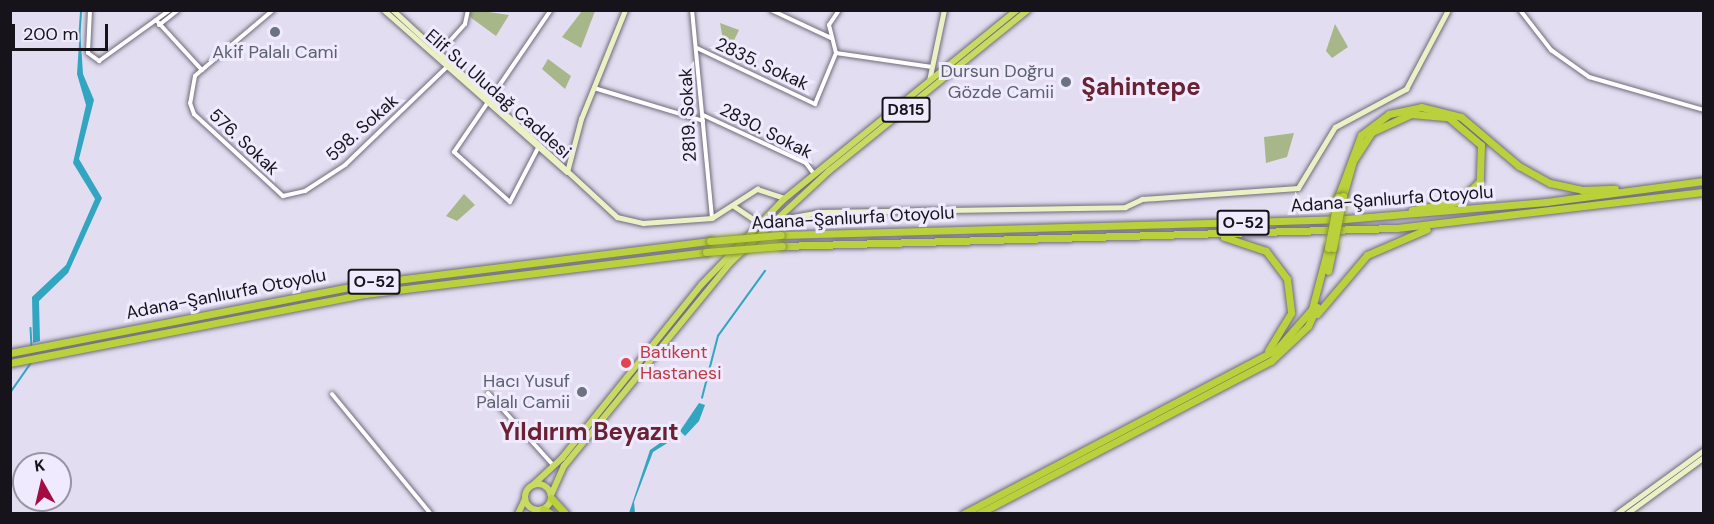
<!DOCTYPE html>
<meta charset="utf-8">
<style>
body{margin:0}
#map{position:relative;width:1714px;height:524px;overflow:hidden;background:#e2ddf0;font-family:"DM Sans",sans-serif}
div>[style]{position:absolute}
.green>*{inset:0;background:#a8b789}
.water>*{inset:0;background:#32a5c1}
.stream>*{height:1.5px;margin:-0.75px;padding:0 0.75px;transform-origin:0.75px;border-radius:0.75px;background:#32a5c1}
.roads{filter:drop-shadow(0 0 2px #6f6a7b) drop-shadow(0 0 2px #6f6a7b)}
.tertiary>*{height:4px;margin:-2px;padding:0 2px;transform-origin:2px;border-radius:2px;background:#fff}
.secondary>*{height:4.5px;margin:-2.25px;padding:0 2.25px;transform-origin:2.25px;border-radius:2.25px;background:#eaf1c4}
.trunk>*{height:6px;margin:-3px;padding:0 3px;transform-origin:3px;border-radius:3px;background:#c8da62}
.trunk>.ring{margin:-3px;padding:0;box-sizing:content-box;background:none;border:6px solid #c8da62;border-radius:50%}
.motorway>*{height:7px;margin:-3.5px;padding:0 3.5px;transform-origin:3.5px;border-radius:3.5px;background:#bad13b}
.bridges{filter:drop-shadow(0 0 2px #818f2f) drop-shadow(0 0 2px #818f2f)}
.motorway-bridge>*{height:7px;margin:-3.5px;padding:0 3.5px;transform-origin:3.5px;border-radius:3.5px;background:#bad13b}
.dots>*{width:16px;height:16px;translate:-50% -50%;box-sizing:border-box;border:3px solid #f0eafe;border-radius:50%}
span{translate:-50% -50%;white-space:nowrap;text-align:center;line-height:1.15;-webkit-text-stroke:6px #f0eafe;paint-order:stroke}
.shield-label span{padding:2px 4px;background:#f0eafe;border:2px solid;border-radius:4px;-webkit-text-stroke-width:0}
.shield-label{font-size:16px;color:#16141a;font-weight:700}
.worship-label{font-size:18px;color:#5b616d}
.right{translate:-100% -50%;text-align:right}
.street-label{font-size:18px;color:#16141a}
.health-label{font-size:18px;color:#be3a42}
.left{translate:0 -50%;text-align:left}
.district-label{font-size:24px;color:#682232;font-weight:700}
.frame{position:absolute;inset:0;border:12px solid #16141a;pointer-events:none}
.north{position:absolute;left:12px;top:452px;width:60px;height:60px;box-sizing:border-box;background:#f0eafe;border:2px solid #9994a3;border-radius:50%;rotate:352deg;font-size:16px;font-weight:700;line-height:24px;text-align:center;color:#16141a}
.north::after{content:'';display:block;margin:auto;width:21px;height:27px;background:#a40b42;clip-path:polygon(50% 0,100% 100%,50% 72%,0 100%)}
.scale{position:absolute;left:12px;top:24px;width:96px;height:27px;box-sizing:border-box;border:3px solid #16141a;border-top:0;padding-left:8px;font-size:18px;line-height:21px;white-space:nowrap;color:#16141a;-webkit-text-stroke:4px #f0eafe;paint-order:stroke}
</style>
<div id="map">
<div class="green">
<div style="clip-path:polygon(470px 11px,482px 11px,509px 15px,496px 36px,470px 17px)"></div>
<div style="clip-path:polygon(582px 11px,595px 11px,581px 48px,562px 37px)"></div>
<div style="clip-path:polygon(720px 23px,739px 30px,728px 53px,725px 51px)"></div>
<div style="clip-path:polygon(1335px 24px,1348px 47px,1332px 58px,1326px 51px)"></div>
<div style="clip-path:polygon(548px 59px,571px 76px,565px 89px,542px 69px)"></div>
<div style="clip-path:polygon(1294px 133px,1287px 157px,1266px 163px,1264px 137px)"></div>
<div style="clip-path:polygon(464px 194px,475px 205px,457px 221px,446px 216px)"></div>
</div>
<div class="water">
<div style="clip-path:polygon(80px 28px,83px 74px,94px 100px,79px 159px,102px 198px,68px 273px,39px 301px,40px 341px,33px 343px,32px 297px,66px 265px,95px 199px,73px 163px,86px 105px,77px 74px)"></div>
<div style="clip-path:polygon(699px 403px,705px 405px,699px 421px,685px 436px,680px 431px)"></div>
<div style="clip-path:polygon(673px 434px,677px 437px,653px 452px,634px 502px,635px 513px,629px 513px,650px 450px)"></div>
</div>
<div class="stream">
<div style="left:79px;top:41px;width:31px;rotate:-86deg"></div>
<div style="left:31px;top:328px;width:19px;rotate:87deg"></div>
<div style="left:10px;top:393px;width:39px;rotate:-55deg"></div>
<div style="left:702px;top:398px;width:64px;rotate:-75.5deg"></div>
<div style="left:718px;top:336px;width:80px;rotate:-54.1deg"></div>
</div>
<div class="roads">
<div class="tertiary">
<div style="left:90px;top:10px;width:43px;rotate:92.7deg"></div>
<div style="left:88px;top:53px;width:14px;rotate:36deg"></div>
<div style="left:99px;top:61px;width:87px;rotate:-35.7deg"></div>
<div style="left:273px;top:10px;width:102px;rotate:139.8deg"></div>
<div style="left:195px;top:76px;width:27px;rotate:100deg"></div>
<div style="left:190px;top:103px;width:12px;rotate:70deg"></div>
<div style="left:194px;top:114px;width:121px;rotate:42.7deg"></div>
<div style="left:283px;top:196px;width:23px;rotate:-13deg"></div>
<div style="left:305px;top:191px;width:48px;rotate:-33deg"></div>
<div style="left:345px;top:165px;width:141px;rotate:-43.9deg"></div>
<div style="left:692px;top:10px;width:209px;rotate:84.5deg"></div>
<div style="left:771px;top:10px;width:66px;rotate:25deg"></div>
<div style="left:1520px;top:10px;width:51px;rotate:52.2deg"></div>
<div style="left:1551px;top:50px;width:47px;rotate:35.4deg"></div>
<div style="left:1589px;top:77px;width:120px;rotate:16deg"></div>
<div style="left:156px;top:20px;width:68px;rotate:47.4deg"></div>
<div style="left:159px;top:25px;width:24px;rotate:-38deg"></div>
<div style="left:697px;top:48px;width:131px;rotate:25.4deg"></div>
<div style="left:815px;top:104px;width:55px;rotate:-67.6deg"></div>
<div style="left:439px;top:53px;width:39px;rotate:-48deg"></div>
<div style="left:465px;top:24px;width:14px;rotate:-78deg"></div>
<div style="left:836px;top:53px;width:97px;rotate:8.3deg"></div>
<div style="left:836px;top:53px;width:29px;rotate:-104deg"></div>
<div style="left:829px;top:25px;width:18px;rotate:-56deg"></div>
<div style="left:594px;top:88px;width:114px;rotate:16.8deg"></div>
<div style="left:703px;top:115px;width:114px;rotate:25deg"></div>
<div style="left:806px;top:163px;width:14px;rotate:54deg"></div>
<div style="left:538px;top:148px;width:61px;rotate:117.4deg"></div>
<div style="left:510px;top:202px;width:75px;rotate:-138.2deg"></div>
<div style="left:454px;top:152px;width:172px;rotate:-55.7deg"></div>
<div style="left:488px;top:393px;width:97px;rotate:47.9deg"></div>
<div style="left:332px;top:394px;width:156px;rotate:50.5deg"></div>
</div>
<div class="secondary">
<div style="left:384px;top:10px;width:244px;rotate:41.5deg"></div>
<div style="left:393px;top:10px;width:305px;rotate:42.7deg"></div>
<div style="left:617px;top:217px;width:27px;rotate:13deg"></div>
<div style="left:643px;top:223px;width:69px;rotate:-4.1deg"></div>
<div style="left:712px;top:218px;width:54px;rotate:-32.8deg"></div>
<div style="left:757px;top:189px;width:29px;rotate:18deg"></div>
<div style="left:929px;top:81px;width:73px;rotate:-78.1deg"></div>
<div style="left:567px;top:172px;width:55px;rotate:-75.2deg"></div>
<div style="left:581px;top:119px;width:118px;rotate:-68deg"></div>
<div style="left:734px;top:206px;width:32px;rotate:34deg"></div>
<div style="left:776px;top:220px;width:45px;rotate:-10.3deg"></div>
<div style="left:820px;top:212px;width:305px;rotate:-0.9deg"></div>
<div style="left:1125px;top:207px;width:19px;rotate:-25deg"></div>
<div style="left:1142px;top:199px;width:156px;rotate:-4deg"></div>
<div style="left:1298px;top:188px;width:71px;rotate:-58.8deg"></div>
<div style="left:1335px;top:127px;width:81px;rotate:-28.2deg"></div>
<div style="left:1406px;top:89px;width:89px;rotate:-62deg"></div>
<div style="left:1616px;top:514px;width:109px;rotate:-36deg"></div>
<div style="left:1626px;top:514px;width:97px;rotate:-36.2deg"></div>
</div>
<div class="trunk">
<div class="ring" style="left:525px;top:484px;width:20px;height:20px"></div>
<div style="left:533px;top:485px;width:40px;rotate:-43deg"></div>
<div style="left:562px;top:458px;width:223px;rotate:-51.2deg"></div>
<div style="left:702px;top:284px;width:117px;rotate:-46deg"></div>
<div style="left:783px;top:200px;width:301px;rotate:-39.1deg"></div>
<div style="left:551px;top:495px;width:32px;rotate:-66deg"></div>
<div style="left:564px;top:466px;width:262px;rotate:-50.7deg"></div>
<div style="left:730px;top:263px;width:135px;rotate:-42.9deg"></div>
<div style="left:829px;top:171px;width:256px;rotate:-39deg"></div>
<div style="left:518px;top:514px;width:17px;rotate:-65deg"></div>
</div>
<div class="motorway">
<div style="left:1343px;top:196px;width:36px;rotate:-74deg"></div>
<div style="left:1353px;top:161px;width:35px;rotate:-57deg"></div>
<div style="left:1372px;top:132px;width:43px;rotate:-24.8deg"></div>
<div style="left:1411px;top:114px;width:37px;rotate:5deg"></div>
<div style="left:1448px;top:117px;width:43px;rotate:40.3deg"></div>
<div style="left:1481px;top:145px;width:36px;rotate:92deg"></div>
<div style="left:1480px;top:181px;width:30px;rotate:136deg"></div>
<div style="left:1458px;top:202px;width:47px;rotate:170.1deg"></div>
<div style="left:1338px;top:197px;width:66px;rotate:-69.6deg"></div>
<div style="left:1361px;top:135px;width:35px;rotate:-37deg"></div>
<div style="left:1389px;top:114px;width:33px;rotate:-12deg"></div>
<div style="left:1421px;top:107px;width:41px;rotate:14deg"></div>
<div style="left:1461px;top:117px;width:76px;rotate:40.2deg"></div>
<div style="left:1519px;top:166px;width:35px;rotate:29deg"></div>
<div style="left:1550px;top:183px;width:33px;rotate:12deg"></div>
<div style="left:1582px;top:190px;width:33px;rotate:-2deg"></div>
<div style="left:781px;top:235px;width:564px;rotate:-1.62deg"></div>
<div style="left:1345px;top:219px;width:202px;rotate:-4.8deg"></div>
<div style="left:1546px;top:202px;width:159px;rotate:-7.6deg"></div>
<div style="left:1224px;top:237px;width:44px;rotate:18.4deg"></div>
<div style="left:1266px;top:251px;width:35px;rotate:53deg"></div>
<div style="left:1287px;top:279px;width:34px;rotate:83deg"></div>
<div style="left:1291px;top:313px;width:44px;rotate:121.2deg"></div>
<div style="left:782px;top:246px;width:614px;rotate:-1.68deg"></div>
<div style="left:1396px;top:228px;width:310px;rotate:-6.7deg"></div>
<div style="left:1328px;top:271px;width:24px;rotate:-78deg"></div>
<div style="left:1317px;top:314px;width:77px;rotate:-49.7deg"></div>
<div style="left:1367px;top:255px;width:65px;rotate:-23.4deg"></div>
<div style="left:10px;top:353px;width:361px;rotate:-11deg"></div>
<div style="left:364px;top:284px;width:349px;rotate:-7.1deg"></div>
<div style="left:10px;top:363px;width:362px;rotate:-11deg"></div>
<div style="left:365px;top:294px;width:344px;rotate:-7deg"></div>
<div style="left:551px;top:498px;width:22px;rotate:47deg"></div>
<div style="left:543px;top:509px;width:9px;rotate:32deg"></div>
<div style="left:963px;top:514px;width:355px;rotate:-27.7deg"></div>
<div style="left:1277px;top:349px;width:53px;rotate:-48.8deg"></div>
<div style="left:1312px;top:309px;width:63px;rotate:-75.3deg"></div>
<div style="left:978px;top:514px;width:331px;rotate:-27.6deg"></div>
<div style="left:1271px;top:361px;width:51px;rotate:-43.4deg"></div>
<div style="left:1308px;top:326px;width:21px;rotate:-65deg"></div>
</div>
</div>
<div class="bridges">
<div class="motorway-bridge">
<div style="left:710px;top:241px;width:71px;rotate:-4.8deg"></div>
<div style="left:1328px;top:248px;width:52px;rotate:-78.9deg"></div>
<div style="left:1333px;top:248px;width:53px;rotate:-79.1deg"></div>
<div style="left:706px;top:252px;width:76px;rotate:-4.5deg"></div>
</div>
</div>
<div class="dots">
<div style="left:275px;top:32px;background:#6b7280"></div>
<div style="left:1066px;top:82px;background:#6b7280"></div>
<div style="left:626px;top:363px;background:#e0444e"></div>
<div style="left:582px;top:392px;background:#6b7280"></div>
</div>
<div class="shield-label">
<span style="left:906px;top:110px">D815</span>
<span style="left:1243px;top:223px">O-52</span>
<span style="left:374px;top:282px">O-52</span>
</div>
<div class="worship-label">
<span style="left:275px;top:52px">Akif Palalı Cami</span>
<span class="right" style="left:1054px;top:82px">Dursun Doğru<br>Gözde Camii</span>
<span class="right" style="left:570px;top:392px">Hacı Yusuf<br>Palalı Camii</span>
</div>
<div class="street-label">
<span style="left:762px;top:64px;rotate:25deg">2835. Sokak</span>
<span style="left:498px;top:94px;rotate:41deg">Elif Su Uludağ Caddesi</span>
<span style="left:688px;top:115px;rotate:-93deg">2819. Sokak</span>
<span style="left:362px;top:128px;rotate:-42deg">598. Sokak</span>
<span style="left:766px;top:131px;rotate:27deg">2830. Sokak</span>
<span style="left:244px;top:142px;rotate:43deg">576. Sokak</span>
<span style="left:1392px;top:199px;rotate:-4deg">Adana-Şanlıurfa Otoyolu</span>
<span style="left:853px;top:218px;rotate:-3deg">Adana-Şanlıurfa Otoyolu</span>
<span style="left:226px;top:294px;rotate:-11deg">Adana-Şanlıurfa Otoyolu</span>
</div>
<div class="health-label">
<span class="left" style="left:640px;top:363px">Batıkent<br>Hastanesi</span>
</div>
<div class="district-label">
<span style="left:1141px;top:87px">Şahintepe</span>
<span style="left:589px;top:432px">Yıldırım Beyazıt</span>
</div>
<div class="frame"></div>
<div class="north">K</div>
<div class="scale">200 m</div>
</div>
